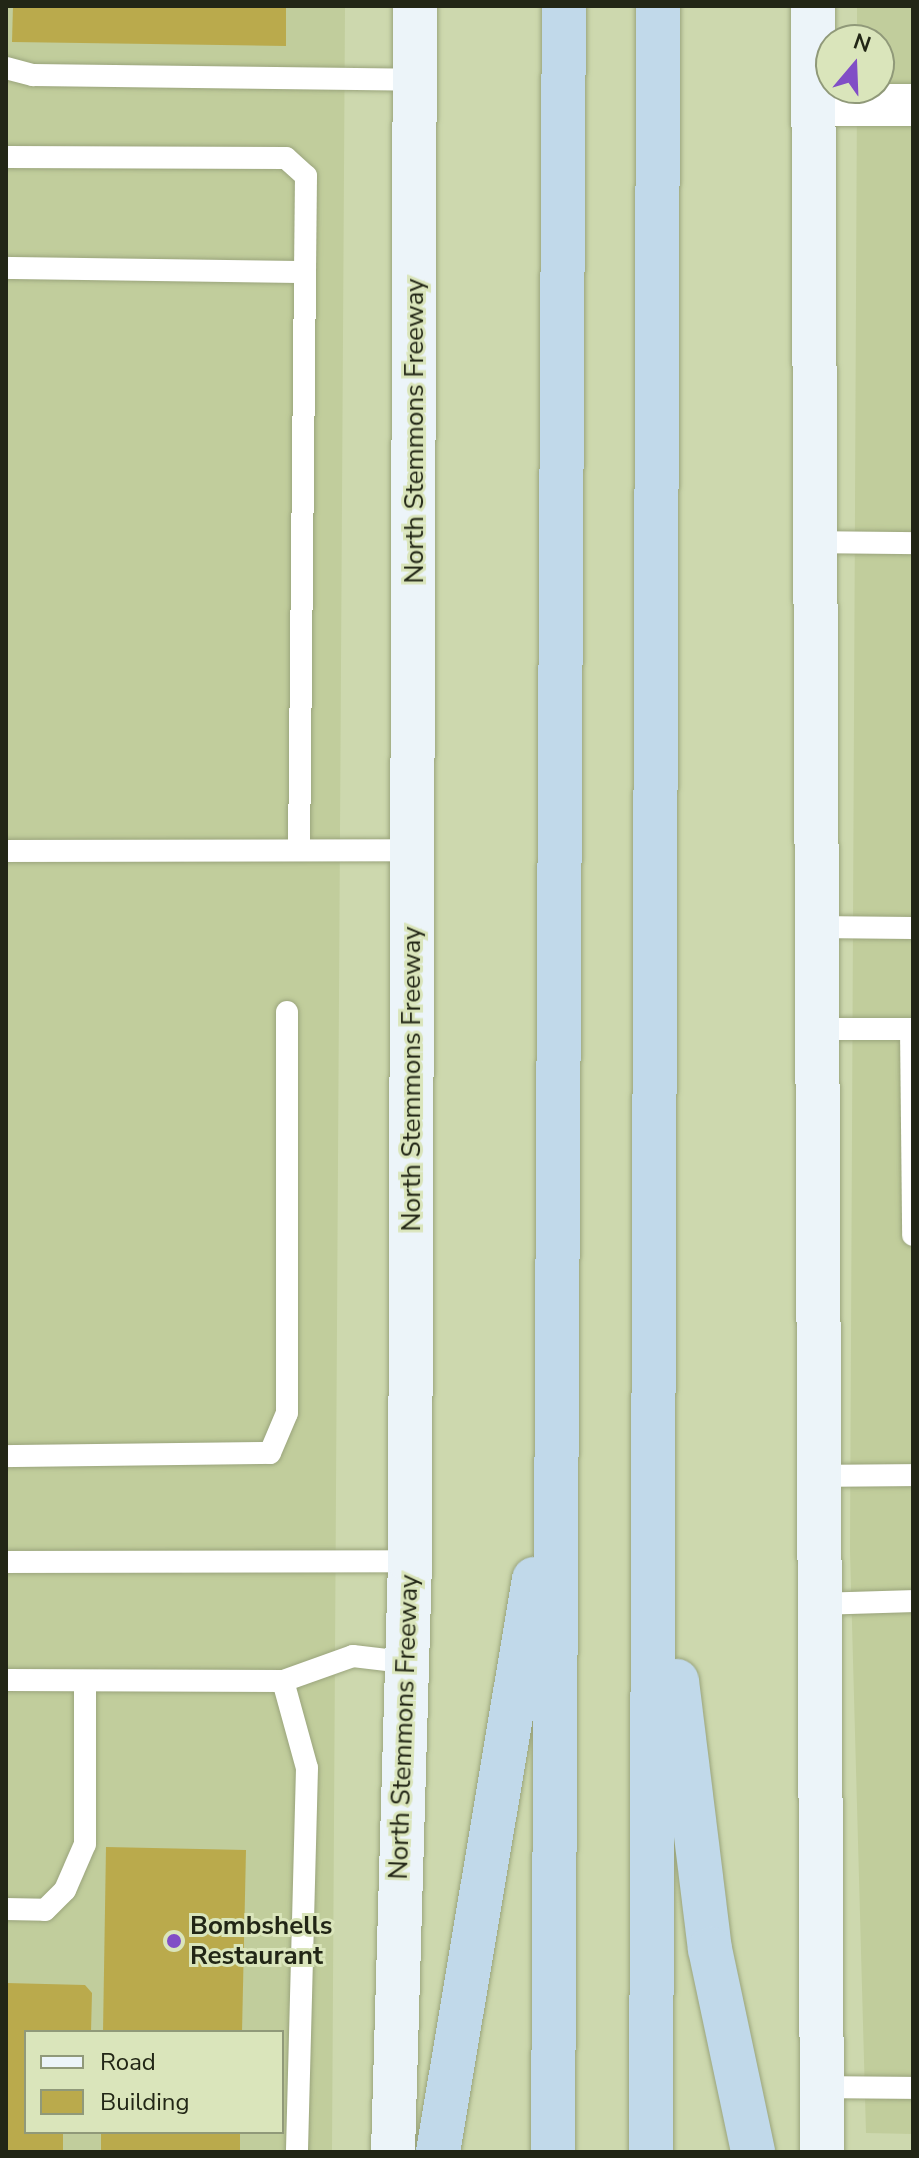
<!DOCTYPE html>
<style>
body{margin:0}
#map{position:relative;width:919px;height:2158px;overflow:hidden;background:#cdd8ae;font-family:"Nunito Sans",sans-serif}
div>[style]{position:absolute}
.built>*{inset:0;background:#c1cd9c}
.building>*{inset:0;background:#baaa4c}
.roads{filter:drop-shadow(0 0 2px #9aa47c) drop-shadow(0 0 2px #9aa47c)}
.lane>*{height:22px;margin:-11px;padding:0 11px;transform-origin:11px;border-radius:11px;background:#fff}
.street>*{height:42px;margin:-21px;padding:0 21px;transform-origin:21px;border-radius:21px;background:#fff}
.secondary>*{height:44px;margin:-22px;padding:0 22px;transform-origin:22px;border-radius:22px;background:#ecf4f9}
.highway>*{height:44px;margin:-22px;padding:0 22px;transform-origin:22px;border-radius:22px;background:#c1d9ea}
.dots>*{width:22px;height:22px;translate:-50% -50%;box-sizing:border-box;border:4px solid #dae5bb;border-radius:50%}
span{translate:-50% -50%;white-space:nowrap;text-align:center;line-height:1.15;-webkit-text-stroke:6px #dae5bb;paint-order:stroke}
.street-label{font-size:26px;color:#222616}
.poi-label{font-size:26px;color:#222616;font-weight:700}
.left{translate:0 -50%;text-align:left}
.frame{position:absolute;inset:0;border:8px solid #222616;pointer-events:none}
.legend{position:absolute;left:24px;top:2030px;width:260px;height:104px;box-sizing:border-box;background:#dae5bb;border:2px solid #909979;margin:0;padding:10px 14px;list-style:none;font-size:24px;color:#222616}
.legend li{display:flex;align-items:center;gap:16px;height:40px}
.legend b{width:40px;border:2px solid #909979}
.north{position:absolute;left:815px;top:24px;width:80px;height:80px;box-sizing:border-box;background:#dae5bb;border:2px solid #909979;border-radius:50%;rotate:19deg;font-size:22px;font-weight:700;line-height:32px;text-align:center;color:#222616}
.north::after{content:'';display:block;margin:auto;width:28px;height:36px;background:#814ec6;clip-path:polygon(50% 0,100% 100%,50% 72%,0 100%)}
</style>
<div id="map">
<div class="built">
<div style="clip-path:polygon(evenodd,6px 6px,345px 6px,332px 2152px,6px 2152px,6px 6px,26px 2032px,282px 2032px,282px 2132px,26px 2132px,26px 2032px)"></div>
<div style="clip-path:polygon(857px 6px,913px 6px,913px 2134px,866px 2133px,850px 1551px,857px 88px,879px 88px,879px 40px,857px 40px)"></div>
</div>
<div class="building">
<div style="clip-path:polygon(13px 6px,286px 6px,286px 46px,12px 42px)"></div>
<div style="clip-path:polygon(106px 1847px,246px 1850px,242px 2032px,103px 2032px)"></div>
<div style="clip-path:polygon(6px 1983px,85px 1985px,92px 1993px,91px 2032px,26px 2032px,26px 2132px,63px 2132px,63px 2152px,6px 2152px)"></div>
<div style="clip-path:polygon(101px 2132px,240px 2132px,240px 2152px,101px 2152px)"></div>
</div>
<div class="roads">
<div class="lane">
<div style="left:6px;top:68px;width:28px;rotate:15deg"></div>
<div style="left:33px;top:75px;width:383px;rotate:0.7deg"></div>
<div style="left:6px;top:157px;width:280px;rotate:0.2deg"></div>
<div style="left:286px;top:158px;width:27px;rotate:42deg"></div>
<div style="left:306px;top:176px;width:96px;rotate:90.6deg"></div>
<div style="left:6px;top:268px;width:299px;rotate:0.8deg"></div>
<div style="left:305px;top:272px;width:578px;rotate:90.59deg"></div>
<div style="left:813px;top:542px;width:100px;rotate:0.6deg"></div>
<div style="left:6px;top:851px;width:407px;rotate:-0.1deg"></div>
<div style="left:814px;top:927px;width:99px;rotate:0.6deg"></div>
<div style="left:815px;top:1029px;width:98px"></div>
<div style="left:911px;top:1029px;width:206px;rotate:89.4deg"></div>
<div style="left:6px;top:1456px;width:264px;rotate:-0.7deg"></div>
<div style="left:270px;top:1453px;width:43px;rotate:-67deg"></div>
<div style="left:287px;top:1413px;width:401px;rotate:-90deg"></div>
<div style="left:817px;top:1476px;width:96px;rotate:-0.6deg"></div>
<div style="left:6px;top:1562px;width:404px;rotate:-0.1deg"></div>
<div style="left:819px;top:1604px;width:94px;rotate:-1.8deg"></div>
<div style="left:6px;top:1680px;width:277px;rotate:0.2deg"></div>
<div style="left:283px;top:1681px;width:74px;rotate:-19.7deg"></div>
<div style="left:353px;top:1656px;width:51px;rotate:6.7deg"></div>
<div style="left:283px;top:1681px;width:90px;rotate:74.6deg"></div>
<div style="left:307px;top:1768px;width:384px;rotate:91.5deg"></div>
<div style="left:6px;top:1909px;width:39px;rotate:1deg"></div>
<div style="left:45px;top:1910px;width:28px;rotate:-45deg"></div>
<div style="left:65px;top:1890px;width:50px;rotate:-66.5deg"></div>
<div style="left:85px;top:1844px;width:163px;rotate:-90deg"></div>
<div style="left:822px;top:2087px;width:91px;rotate:0.6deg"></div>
</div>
<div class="street">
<div style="left:813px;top:105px;width:100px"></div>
</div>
<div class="secondary">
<div style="left:813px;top:6px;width:2146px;rotate:89.76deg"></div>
<div style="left:393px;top:2152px;width:591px;rotate:-88.35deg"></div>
<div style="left:410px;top:1561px;width:1555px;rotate:-89.82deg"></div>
</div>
<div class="highway">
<div style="left:677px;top:1681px;width:270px;rotate:83deg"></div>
<div style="left:710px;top:1949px;width:208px;rotate:78deg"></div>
<div style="left:438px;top:2152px;width:581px;rotate:-80.49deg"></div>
<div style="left:553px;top:2152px;width:2146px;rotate:-89.71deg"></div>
<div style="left:651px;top:2152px;width:2146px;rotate:-89.81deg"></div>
</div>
</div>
<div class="dots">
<div style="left:174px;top:1941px;background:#814ec6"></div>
</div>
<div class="street-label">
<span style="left:415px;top:431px;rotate:-90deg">North Stemmons Freeway</span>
<span style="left:412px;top:1079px;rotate:-90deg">North Stemmons Freeway</span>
<span style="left:404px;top:1727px;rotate:-88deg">North Stemmons Freeway</span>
</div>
<div class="poi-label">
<span class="left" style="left:190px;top:1941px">Bombshells<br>Restaurant</span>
</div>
<div class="frame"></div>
<ul class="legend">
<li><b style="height:10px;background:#ecf4f9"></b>Road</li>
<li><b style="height:22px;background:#baaa4c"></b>Building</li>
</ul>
<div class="north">N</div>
</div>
